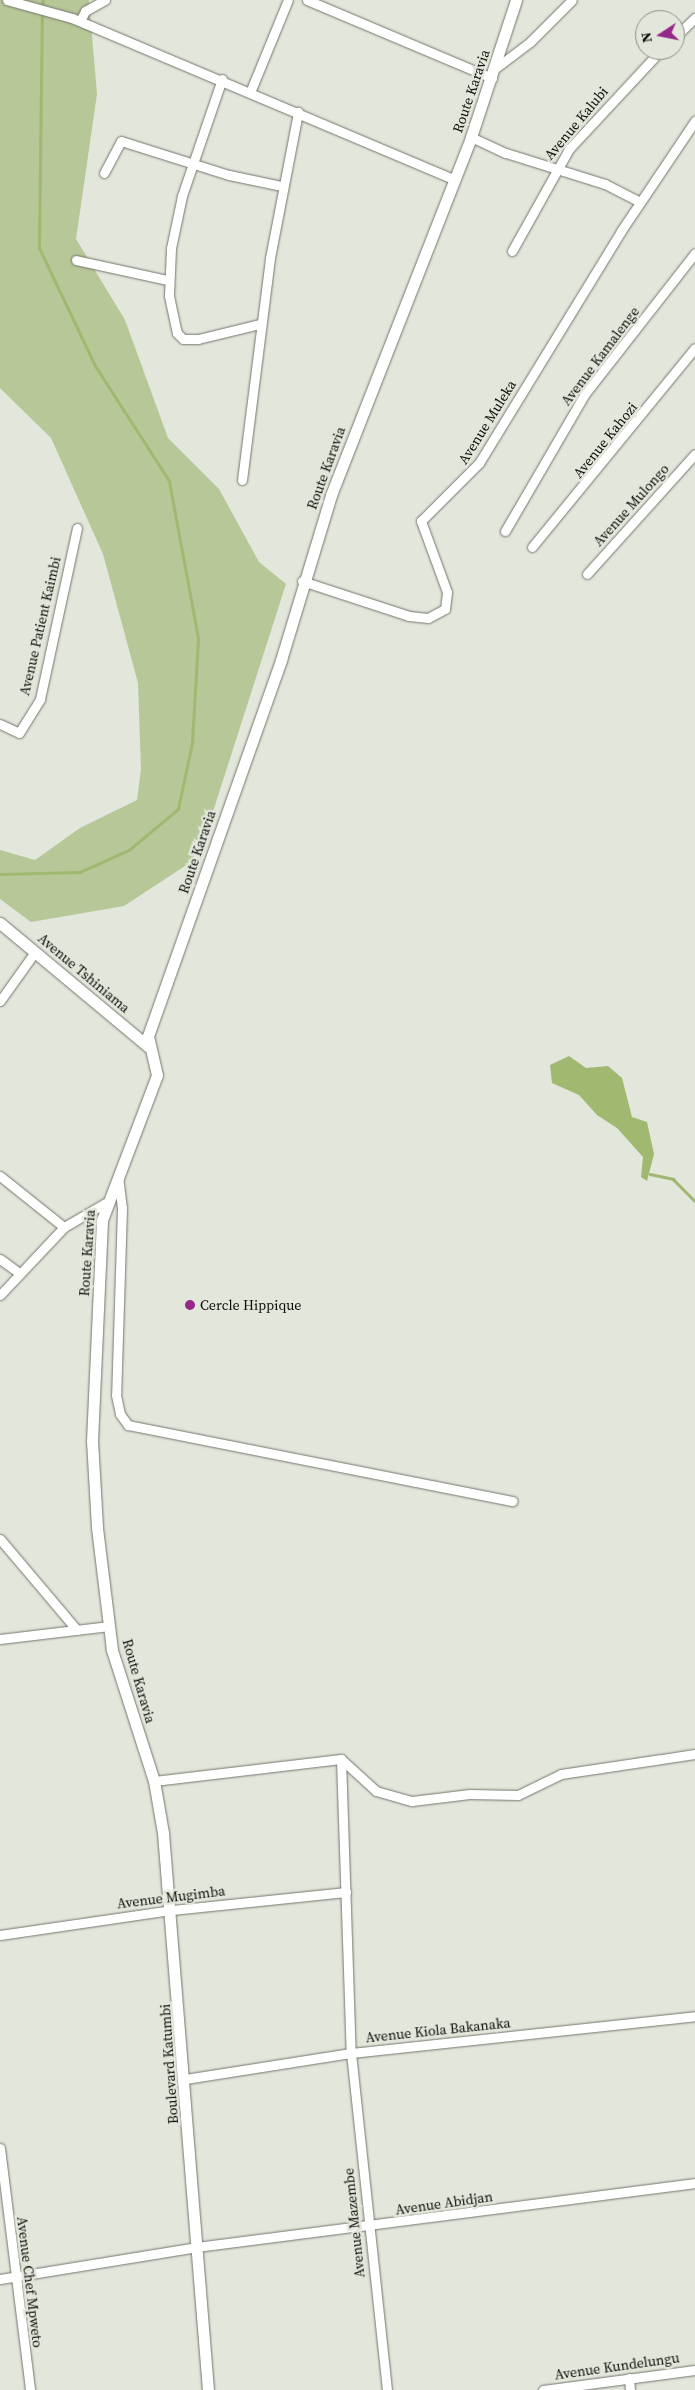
<!DOCTYPE html>
<style>
body{margin:0}
#map{position:relative;width:695px;height:2390px;overflow:hidden;background:#e2e6db;font-family:"Source Serif 4",serif}
div>[style]{position:absolute}
.green>*{inset:0;background:#b7c798}
.water>*{inset:0;background:#a1b870}
.stream>*{height:2.5px;margin:-1.25px;padding:0 1.25px;transform-origin:1.25px;border-radius:1.25px;background:#a1b870}
.roads{filter:drop-shadow(0 0 1px #72766c) drop-shadow(0 0 1px #72766c)}
.minor>*{height:9px;margin:-4.5px;padding:0 4.5px;transform-origin:4.5px;border-radius:4.5px;background:#fff}
.tertiary>*{height:11px;margin:-5.5px;padding:0 5.5px;transform-origin:5.5px;border-radius:5.5px;background:#fff}
.dots>*{width:14px;height:14px;translate:-50% -50%;box-sizing:border-box;border:2px solid #e2e6db;border-radius:50%}
span{translate:-50% -50%;white-space:nowrap;text-align:center;line-height:1.15;-webkit-text-stroke:5px #e2e6db;paint-order:stroke}
.street-label{font-size:14px;color:#0c0d09}
.poi-label{font-size:14px;color:#0c0d09}
.left{translate:0 -50%;text-align:left}
.north{position:absolute;left:635px;top:10px;width:50px;height:50px;box-sizing:border-box;background:#e2e6db;border:1px solid #8c8f87;border-radius:50%;rotate:259deg;font-size:14px;font-weight:700;line-height:20px;text-align:center;color:#0c0d09}
.north::after{content:'';display:block;margin:auto;width:18px;height:22px;background:#952889;clip-path:polygon(50% 0,100% 100%,50% 72%,0 100%)}
</style>
<div id="map">
<div class="green">
<div style="clip-path:polygon(0 0,89px 0,97px 94px,76px 239px,125px 320px,168px 438px,219px 489px,259px 562px,286px 584px,209px 824px,191px 862px,124px 906px,31px 922px,0 899px,0 850px,35px 860px,80px 828px,137px 800px,141px 769px,138px 683px,103px 554px,51px 438px,0 388px)"></div>
</div>
<div class="water">
<div style="clip-path:polygon(569px 1056px,586px 1068px,608px 1066px,622px 1078px,632px 1117px,647px 1122px,654px 1154px,647px 1181px,641px 1177px,643px 1157px,617px 1128px,597px 1115px,579px 1095px,552px 1083px,550px 1065px)"></div>
</div>
<div class="stream">
<div style="left:42px;top:7px;width:7px;rotate:-82deg"></div>
<div style="left:0;top:874px;width:80px;rotate:-1.4deg"></div>
<div style="left:80px;top:872px;width:54px;rotate:-24.2deg"></div>
<div style="left:129px;top:850px;width:64px;rotate:-39.9deg"></div>
<div style="left:178px;top:809px;width:67px;rotate:-78deg"></div>
<div style="left:192px;top:743px;width:105px;rotate:-86.7deg"></div>
<div style="left:198px;top:638px;width:160px;rotate:-100.5deg"></div>
<div style="left:169px;top:481px;width:137px;rotate:-122.8deg"></div>
<div style="left:95px;top:366px;width:131px;rotate:-115.4deg"></div>
<div style="left:39px;top:248px;width:235px;rotate:-89.3deg"></div>
<div style="left:650px;top:1174px;width:24px;rotate:12deg"></div>
<div style="left:673px;top:1179px;width:31px;rotate:45deg"></div>
</div>
<div class="roads">
<div class="minor">
<div style="left:7px;top:0;width:67px;rotate:15.5deg"></div>
<div style="left:72px;top:18px;width:416px;rotate:22.9deg"></div>
<div style="left:307px;top:0;width:201px;rotate:22.9deg"></div>
<div style="left:80px;top:21px;width:11px;rotate:-63deg"></div>
<div style="left:85px;top:11px;width:23px;rotate:-29deg"></div>
<div style="left:675px;top:37px;width:28px;rotate:-44deg"></div>
<div style="left:497px;top:67px;width:41px;rotate:-37.1deg"></div>
<div style="left:530px;top:42px;width:59px;rotate:-45deg"></div>
<div style="left:222px;top:79px;width:124px;rotate:108.9deg"></div>
<div style="left:182px;top:196px;width:53px;rotate:101.9deg"></div>
<div style="left:171px;top:248px;width:48px;rotate:92.4deg"></div>
<div style="left:169px;top:296px;width:38px;rotate:78deg"></div>
<div style="left:177px;top:333px;width:8px;rotate:45deg"></div>
<div style="left:183px;top:339px;width:15px"></div>
<div style="left:198px;top:339px;width:64px;rotate:-13.6deg"></div>
<div style="left:251px;top:90px;width:97px;rotate:-67.7deg"></div>
<div style="left:471px;top:137px;width:38px;rotate:25deg"></div>
<div style="left:506px;top:153px;width:104px;rotate:17.4deg"></div>
<div style="left:605px;top:184px;width:39px;rotate:27deg"></div>
<div style="left:104px;top:173px;width:36px;rotate:-62deg"></div>
<div style="left:121px;top:141px;width:113px;rotate:17.5deg"></div>
<div style="left:229px;top:175px;width:53px;rotate:11.9deg"></div>
<div style="left:512px;top:251px;width:117px;rotate:-60.8deg"></div>
<div style="left:569px;top:149px;width:135px;rotate:-47.1deg"></div>
<div style="left:76px;top:260px;width:93px;rotate:12.4deg"></div>
<div style="left:242px;top:480px;width:224px;rotate:-82.8deg"></div>
<div style="left:270px;top:258px;width:149px;rotate:-79.1deg"></div>
<div style="left:505px;top:531px;width:157px;rotate:-59.8deg"></div>
<div style="left:584px;top:395px;width:180px;rotate:-52deg"></div>
<div style="left:532px;top:547px;width:257px;rotate:-50.7deg"></div>
<div style="left:587px;top:574px;width:161px;rotate:-48deg"></div>
<div style="left:302px;top:581px;width:113px;rotate:18.1deg"></div>
<div style="left:409px;top:616px;width:19px;rotate:6deg"></div>
<div style="left:428px;top:618px;width:19px;rotate:-28deg"></div>
<div style="left:445px;top:609px;width:17px;rotate:-83deg"></div>
<div style="left:447px;top:592px;width:76px;rotate:-110.1deg"></div>
<div style="left:421px;top:521px;width:82px;rotate:-45deg"></div>
<div style="left:479px;top:463px;width:272px;rotate:-58.5deg"></div>
<div style="left:621px;top:231px;width:133px;rotate:-56.1deg"></div>
<div style="left:0;top:724px;width:21px;rotate:25deg"></div>
<div style="left:19px;top:733px;width:40px;rotate:-58deg"></div>
<div style="left:40px;top:699px;width:175px;rotate:-77.8deg"></div>
<div style="left:0;top:1001px;width:60px;rotate:-54.5deg"></div>
<div style="left:0;top:1176px;width:82px;rotate:38.6deg"></div>
<div style="left:118px;top:1176px;width:32px;rotate:83deg"></div>
<div style="left:122px;top:1208px;width:187px;rotate:91.8deg"></div>
<div style="left:116px;top:1395px;width:19px;rotate:78deg"></div>
<div style="left:120px;top:1414px;width:14px;rotate:54deg"></div>
<div style="left:128px;top:1425px;width:392px;rotate:11.2deg"></div>
<div style="left:0;top:1259px;width:24px;rotate:36deg"></div>
<div style="left:0;top:1295px;width:93px;rotate:-46.7deg"></div>
<div style="left:64px;top:1227px;width:48px;rotate:-30.3deg"></div>
<div style="left:0;top:1539px;width:119px;rotate:49.8deg"></div>
<div style="left:0;top:1639px;width:110px;rotate:-6.8deg"></div>
<div style="left:341px;top:1759px;width:294px;rotate:88.1deg"></div>
<div style="left:351px;top:2053px;width:339px;rotate:83.9deg"></div>
<div style="left:154px;top:1781px;width:188px;rotate:-6.7deg"></div>
<div style="left:341px;top:1759px;width:47px;rotate:42.4deg"></div>
<div style="left:376px;top:1791px;width:37px;rotate:16deg"></div>
<div style="left:412px;top:1801px;width:58px;rotate:-6.9deg"></div>
<div style="left:470px;top:1794px;width:48px;rotate:1.2deg"></div>
<div style="left:518px;top:1795px;width:48px;rotate:-26deg"></div>
<div style="left:561px;top:1774px;width:135px;rotate:-8.5deg"></div>
<div style="left:0;top:1935px;width:174px;rotate:-8.3deg"></div>
<div style="left:172px;top:1910px;width:175px;rotate:-5.9deg"></div>
<div style="left:185px;top:2079px;width:168px;rotate:-8.9deg"></div>
<div style="left:351px;top:2053px;width:346px;rotate:-6.1deg"></div>
<div style="left:0;top:2148px;width:244px;rotate:82.9deg"></div>
<div style="left:0;top:2279px;width:200px;rotate:-9.2deg"></div>
<div style="left:197px;top:2247px;width:502px;rotate:-7.32deg"></div>
<div style="left:629px;top:2378px;width:12px;rotate:85deg"></div>
<div style="left:543px;top:2390px;width:153px;rotate:-7.5deg"></div>
</div>
<div class="tertiary">
<div style="left:0;top:923px;width:194px;rotate:39.8deg"></div>
<div style="left:208px;top:2390px;width:559px;rotate:-94.62deg"></div>
<div style="left:163px;top:1833px;width:53px;rotate:-99.8deg"></div>
<div style="left:154px;top:1781px;width:138px;rotate:-107.8deg"></div>
<div style="left:112px;top:1650px;width:124px;rotate:-97deg"></div>
<div style="left:97px;top:1527px;width:86px;rotate:-93.3deg"></div>
<div style="left:92px;top:1441px;width:221px;rotate:-87.4deg"></div>
<div style="left:102px;top:1220px;width:155px;rotate:-69.2deg"></div>
<div style="left:157px;top:1075px;width:40px;rotate:-103deg"></div>
<div style="left:148px;top:1036px;width:399px;rotate:-70.5deg"></div>
<div style="left:281px;top:660px;width:172px;rotate:-73.1deg"></div>
<div style="left:331px;top:495px;width:384px;rotate:-68.6deg"></div>
<div style="left:471px;top:137px;width:144px;rotate:-71.8deg"></div>
</div>
</div>
<div class="dots">
<div style="left:190px;top:1305px;background:#952889"></div>
</div>
<div class="street-label">
<span style="left:471px;top:91px;rotate:-71deg">Route Karavia</span>
<span style="left:576px;top:123px;rotate:-50deg">Avenue Kalubi</span>
<span style="left:600px;top:356px;rotate:-53deg">Avenue Kamalenge</span>
<span style="left:487px;top:422px;rotate:-58deg">Avenue Muleka</span>
<span style="left:605px;top:440px;rotate:-51deg">Avenue Kahozi</span>
<span style="left:326px;top:468px;rotate:-70deg">Route Karavia</span>
<span style="left:631px;top:505px;rotate:-48deg">Avenue Mulongo</span>
<span style="left:40px;top:626px;rotate:-77deg">Avenue Patient Kaimbi</span>
<span style="left:197px;top:852px;rotate:-71deg">Route Karavia</span>
<span style="left:84px;top:973px;rotate:40deg">Avenue Tshiniama</span>
<span style="left:87px;top:1253px;rotate:-86deg">Route Karavia</span>
<span style="left:139px;top:1681px;rotate:74deg">Route Karavia</span>
<span style="left:171px;top:1897px;rotate:-7deg">Avenue Mugimba</span>
<span style="left:438px;top:2030px;rotate:-6deg">Avenue Kiola Bakanaka</span>
<span style="left:169px;top:2064px;rotate:-94deg">Boulevard Katumbi</span>
<span style="left:444px;top:2203px;rotate:-8deg">Avenue Abidjan</span>
<span style="left:354px;top:2223px;rotate:-96deg">Avenue Mazembe</span>
<span style="left:30px;top:2282px;rotate:83deg">Avenue Chef Mpweto</span>
<span style="left:617px;top:2366px;rotate:-8deg">Avenue Kundelungu</span>
</div>
<div class="poi-label">
<span class="left" style="left:200px;top:1305px">Cercle Hippique</span>
</div>
<div class="north">N</div>
</div>
